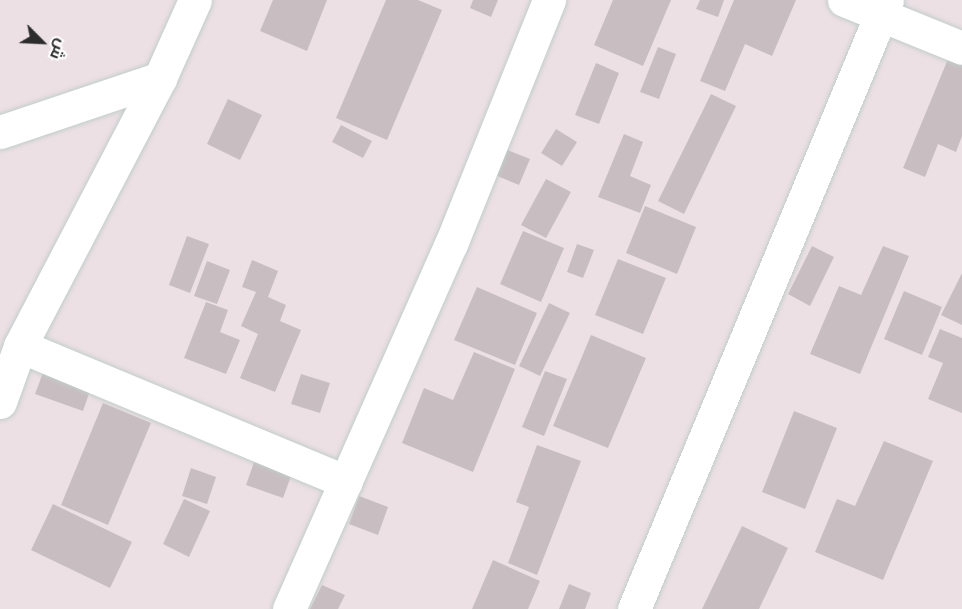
<!DOCTYPE html>
<meta charset="utf-8">
<style>
body{margin:0}
#map{position:relative;width:962px;height:609px;overflow:hidden;background:#ece0e4;font-family:Montserrat,Cairo,sans-serif}
div>[style]{position:absolute}
.building>*{inset:0;background:#c8bec1}
.roads{filter:drop-shadow(0 0 2px #c1cccb) drop-shadow(0 0 2px #c1cccb)}
.street>*{height:33px;margin:-16.5px;padding:0 16.5px;transform-origin:16.5px;border-radius:16.5px;background:#fff}
span{translate:-50% -50%;white-space:nowrap;text-align:center;line-height:1.15;-webkit-text-stroke:4.5px #fff;paint-order:stroke}
.north{position:absolute;left:12px;top:12px;width:60px;height:60px;-webkit-text-stroke:4px #fff;paint-order:stroke;rotate:114deg;font-size:16px;font-weight:700;line-height:24px;text-align:center;color:#2c2c2c}
.north::after{content:'';display:block;margin:auto;width:21px;height:27px;background:#2c2c2c;clip-path:polygon(50% 0,100% 100%,50% 72%,0 100%)}
</style>
<div id="map">
<div class="building">
<div style="clip-path:polygon(273px 0,327px 0,307px 51px,260px 31px)"></div>
<div style="clip-path:polygon(386px 0,418px 0,442px 10px,387px 140px,336px 118px)"></div>
<div style="clip-path:polygon(473px 0,498px 0,491px 17px,470px 8px)"></div>
<div style="clip-path:polygon(613px 0,671px 0,643px 66px,594px 45px)"></div>
<div style="clip-path:polygon(700px 0,724px 0,718px 17px,696px 9px)"></div>
<div style="clip-path:polygon(734px 0,796px 0,772px 56px,745px 44px,725px 91px,700px 81px)"></div>
<div style="clip-path:polygon(658px 47px,676px 54px,659px 99px,640px 92px)"></div>
<div style="clip-path:polygon(948px 59px,962px 64px,962px 136px,956px 152px,938px 144px,925px 177px,903px 168px)"></div>
<div style="clip-path:polygon(596px 63px,619px 73px,599px 124px,575px 115px)"></div>
<div style="clip-path:polygon(711px 94px,736px 106px,684px 214px,658px 201px)"></div>
<div style="clip-path:polygon(228px 99px,262px 115px,240px 160px,207px 144px)"></div>
<div style="clip-path:polygon(341px 125px,372px 141px,363px 158px,332px 142px)"></div>
<div style="clip-path:polygon(556px 129px,577px 142px,562px 166px,541px 153px)"></div>
<div style="clip-path:polygon(624px 134px,643px 142px,630px 176px,651px 185px,640px 213px,598px 197px)"></div>
<div style="clip-path:polygon(505px 149px,530px 159px,519px 185px,495px 175px)"></div>
<div style="clip-path:polygon(546px 179px,571px 192px,546px 238px,521px 225px)"></div>
<div style="clip-path:polygon(645px 206px,696px 227px,677px 274px,626px 253px)"></div>
<div style="clip-path:polygon(523px 231px,564px 248px,541px 302px,500px 284px)"></div>
<div style="clip-path:polygon(187px 236px,209px 244px,190px 293px,169px 285px)"></div>
<div style="clip-path:polygon(577px 244px,594px 250px,583px 278px,567px 272px)"></div>
<div style="clip-path:polygon(812px 246px,834px 257px,810px 306px,788px 294px)"></div>
<div style="clip-path:polygon(883px 246px,909px 256px,860px 374px,810px 354px,839px 286px,861px 295px)"></div>
<div style="clip-path:polygon(618px 259px,666px 278px,643px 334px,595px 315px)"></div>
<div style="clip-path:polygon(252px 260px,278px 271px,268px 297px,286px 305px,280px 321px,301px 330px,275px 392px,240px 378px,258px 334px,241px 326px,256px 292px,242px 287px)"></div>
<div style="clip-path:polygon(207px 261px,230px 270px,217px 304px,194px 296px)"></div>
<div style="clip-path:polygon(962px 273px,962px 325px,941px 315px)"></div>
<div style="clip-path:polygon(477px 287px,537px 313px,515px 365px,454px 340px)"></div>
<div style="clip-path:polygon(904px 291px,942px 307px,922px 355px,884px 339px)"></div>
<div style="clip-path:polygon(206px 302px,228px 310px,220px 332px,240px 340px,226px 374px,184px 358px)"></div>
<div style="clip-path:polygon(549px 303px,570px 313px,540px 376px,519px 366px)"></div>
<div style="clip-path:polygon(940px 329px,962px 338px,962px 413px,928px 399px,943px 363px,928px 357px)"></div>
<div style="clip-path:polygon(591px 335px,646px 358px,608px 448px,553px 426px)"></div>
<div style="clip-path:polygon(474px 352px,515px 369px,473px 472px,402px 443px,424px 388px,453px 400px)"></div>
<div style="clip-path:polygon(47px 362px,94px 379px,83px 411px,35px 394px)"></div>
<div style="clip-path:polygon(545px 371px,567px 379px,544px 436px,522px 427px)"></div>
<div style="clip-path:polygon(301px 374px,330px 383px,320px 413px,291px 404px)"></div>
<div style="clip-path:polygon(103px 403px,151px 423px,108px 525px,61px 505px)"></div>
<div style="clip-path:polygon(794px 411px,837px 428px,805px 509px,762px 492px)"></div>
<div style="clip-path:polygon(884px 441px,933px 461px,883px 580px,815px 552px,837px 499px,855px 506px)"></div>
<div style="clip-path:polygon(537px 445px,581px 461px,537px 575px,508px 563px,529px 507px,516px 502px)"></div>
<div style="clip-path:polygon(257px 454px,294px 468px,283px 498px,246px 485px)"></div>
<div style="clip-path:polygon(191px 468px,216px 477px,207px 504px,182px 496px)"></div>
<div style="clip-path:polygon(359px 496px,388px 507px,378px 535px,349px 524px)"></div>
<div style="clip-path:polygon(184px 499px,210px 511px,189px 557px,163px 544px)"></div>
<div style="clip-path:polygon(53px 504px,132px 542px,110px 588px,31px 550px)"></div>
<div style="clip-path:polygon(742px 526px,788px 548px,759px 609px,702px 609px)"></div>
<div style="clip-path:polygon(493px 560px,540px 581px,528px 609px,472px 609px)"></div>
<div style="clip-path:polygon(569px 584px,591px 593px,585px 609px,559px 609px)"></div>
<div style="clip-path:polygon(322px 585px,345px 595px,338px 609px,310px 609px)"></div>
</div>
<div class="roads">
<div class="street">
<div style="left:844px;top:0;width:127px;rotate:22.1deg"></div>
<div style="left:0;top:132px;width:169px;rotate:-18.6deg"></div>
<div style="left:20px;top:346px;width:353px;rotate:22.6deg"></div>
<div style="left:0;top:402px;width:59px;rotate:-70.3deg"></div>
<div style="left:20px;top:346px;width:302px;rotate:-62.4deg"></div>
<div style="left:160px;top:78px;width:85px;rotate:-65.8deg"></div>
<div style="left:289px;top:609px;width:399px;rotate:-66.1deg"></div>
<div style="left:451px;top:244px;width:263px;rotate:-68.1deg"></div>
<div style="left:634px;top:609px;width:659px;rotate:-67.44deg"></div>
</div>
</div>
<div class="north">ش</div>
</div>
